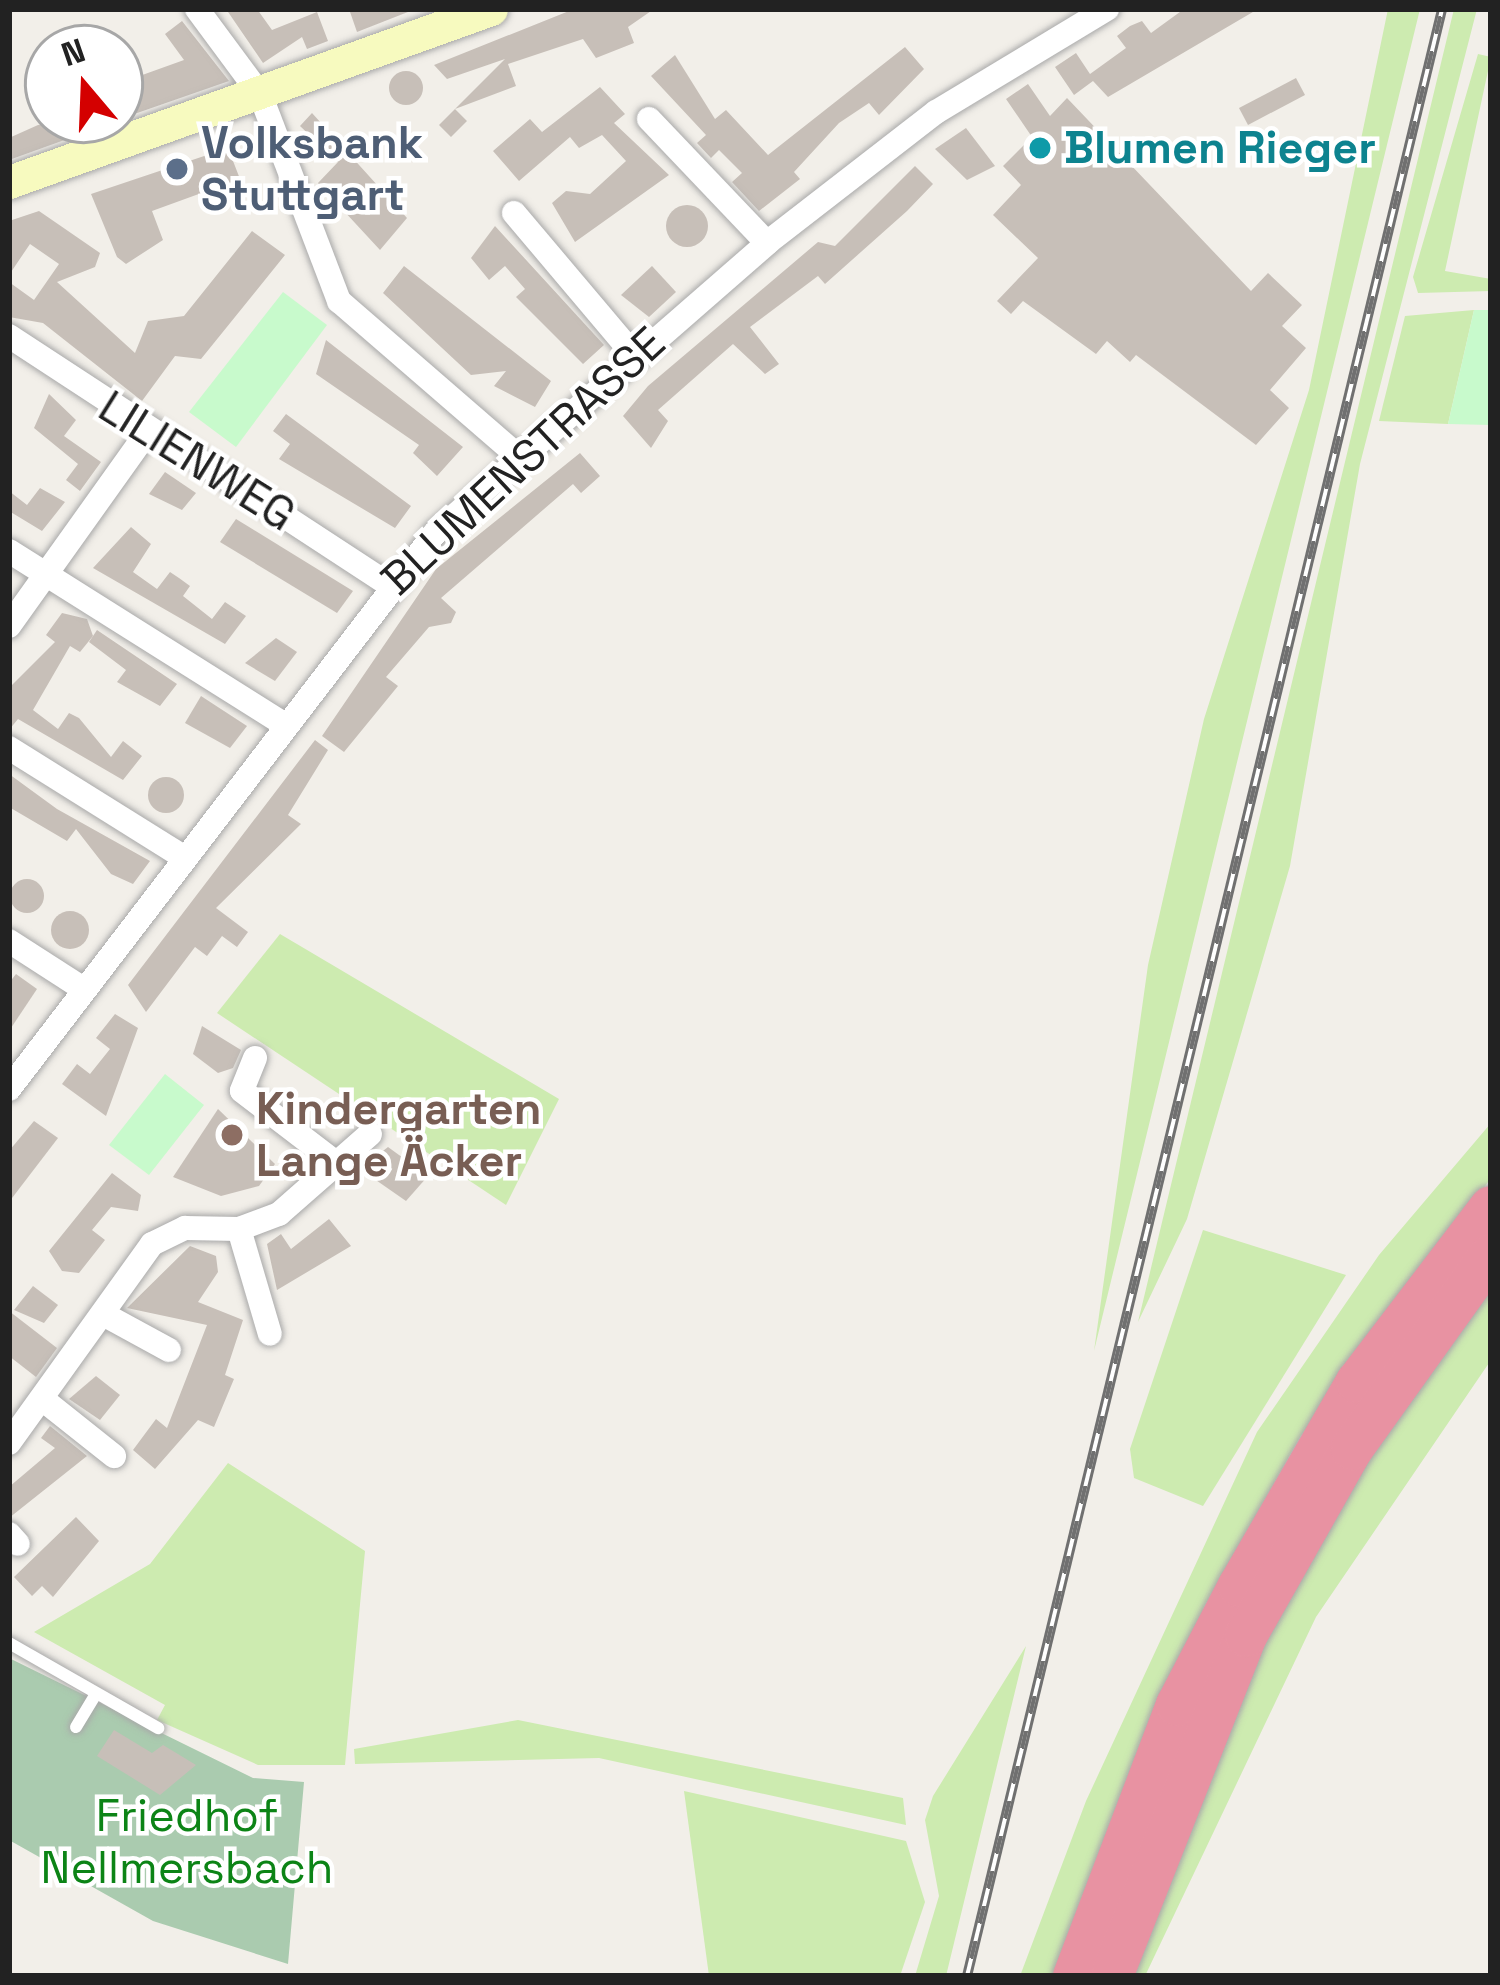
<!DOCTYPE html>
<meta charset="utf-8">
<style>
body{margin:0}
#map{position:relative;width:1500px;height:1985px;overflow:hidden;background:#f2efe9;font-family:"Space Grotesk",sans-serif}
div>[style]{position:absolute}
.grass>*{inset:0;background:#cdebb0}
.cemetery>*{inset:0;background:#aacbaf}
.park>*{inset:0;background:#c8facc}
.building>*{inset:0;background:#c7bfb8}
.round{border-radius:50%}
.roads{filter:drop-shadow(0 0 3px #a9a9a9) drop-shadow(0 0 3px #a9a9a9)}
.lane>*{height:12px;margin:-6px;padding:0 6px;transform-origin:6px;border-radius:6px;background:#fff}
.street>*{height:24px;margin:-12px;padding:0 12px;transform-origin:12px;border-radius:12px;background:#fff}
.secondary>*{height:33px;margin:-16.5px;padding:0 16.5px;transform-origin:16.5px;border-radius:16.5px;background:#f7fabf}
.highway>*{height:42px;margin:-21px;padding:0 21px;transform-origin:21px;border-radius:21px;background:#e892a2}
.rail>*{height:10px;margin-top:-5px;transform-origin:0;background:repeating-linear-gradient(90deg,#fff 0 18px,#707070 0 36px);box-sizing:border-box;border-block:3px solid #707070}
.dots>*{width:33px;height:33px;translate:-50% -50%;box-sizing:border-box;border:6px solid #fff;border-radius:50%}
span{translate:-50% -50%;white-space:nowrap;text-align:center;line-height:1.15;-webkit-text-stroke:9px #fff;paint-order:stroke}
.service-label{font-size:45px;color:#4e5e75;font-weight:700}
.left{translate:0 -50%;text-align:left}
.culture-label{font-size:45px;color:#0d838f;font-weight:700}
.street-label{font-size:45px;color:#222}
.education-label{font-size:45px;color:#785e54;font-weight:700}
.park-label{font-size:45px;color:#0c8416}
.frame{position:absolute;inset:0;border:12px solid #222;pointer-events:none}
.north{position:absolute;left:24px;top:24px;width:120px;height:120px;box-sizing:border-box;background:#fff;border:3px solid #a7a7a7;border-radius:50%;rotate:341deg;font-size:33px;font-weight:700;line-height:48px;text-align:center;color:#222}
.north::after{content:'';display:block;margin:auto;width:42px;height:54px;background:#d40000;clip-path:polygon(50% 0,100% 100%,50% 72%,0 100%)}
</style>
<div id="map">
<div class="grass">
<div style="clip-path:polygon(1388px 9px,1420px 9px,1094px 1351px,1148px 965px,1204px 719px,1309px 390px)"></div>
<div style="clip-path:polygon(1454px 9px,1477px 9px,1360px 464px,1290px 866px,1187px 1219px,1138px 1322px)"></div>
<div style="clip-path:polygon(1478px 54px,1491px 57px,1445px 271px,1491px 279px,1491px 291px,1418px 293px,1413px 277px)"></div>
<div style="clip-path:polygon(1474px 310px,1448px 424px,1379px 421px,1405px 316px)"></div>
<div style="clip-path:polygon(280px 934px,559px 1099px,506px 1205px,217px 1013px)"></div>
<div style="clip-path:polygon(1491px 1123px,1491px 1178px,1300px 1437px,1204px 1607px,1057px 1976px,1020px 1976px,1086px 1801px,1257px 1432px,1379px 1255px)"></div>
<div style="clip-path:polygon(1203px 1230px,1346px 1275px,1203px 1506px,1134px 1478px,1130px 1449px)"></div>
<div style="clip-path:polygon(1491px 1281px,1491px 1360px,1316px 1617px,1145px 1976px,1125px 1976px,1223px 1723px,1359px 1466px)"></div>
<div style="clip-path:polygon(228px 1463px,365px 1551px,345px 1765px,258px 1765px,157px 1720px,165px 1705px,34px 1632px,150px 1564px)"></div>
<div style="clip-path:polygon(1026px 1646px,946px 1976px,915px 1976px,939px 1896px,925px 1820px,933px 1796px)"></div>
<div style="clip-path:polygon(518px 1720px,903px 1798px,906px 1825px,599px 1758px,355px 1764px,354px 1749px)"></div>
<div style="clip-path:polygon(684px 1791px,906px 1841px,925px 1902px,900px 1976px,709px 1976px)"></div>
</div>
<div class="cemetery">
<div style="clip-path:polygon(9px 1658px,253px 1778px,304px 1782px,288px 1964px,153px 1921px,9px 1840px)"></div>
</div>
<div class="park">
<div style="clip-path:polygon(283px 292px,327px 325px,236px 447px,189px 412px)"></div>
<div style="clip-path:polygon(1474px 310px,1491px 310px,1491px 425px,1448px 424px)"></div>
<div style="clip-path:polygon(165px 1074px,204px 1105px,149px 1175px,109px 1145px)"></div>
</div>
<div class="building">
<div style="clip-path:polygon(226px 9px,257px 9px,272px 30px,317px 12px,328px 41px,307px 49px,302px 37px,263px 63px)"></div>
<div style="clip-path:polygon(349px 9px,413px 9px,413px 10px,357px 32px)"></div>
<div style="clip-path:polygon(574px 9px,654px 9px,628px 27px,634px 43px,596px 58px,583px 39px,508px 64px,516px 86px,455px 109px,467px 121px,451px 137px,439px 125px,505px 59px,447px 79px,434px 65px)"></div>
<div style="clip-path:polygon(1184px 9px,1258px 9px,1108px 97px,1093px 81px,1074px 95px,1055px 67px,1076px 53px,1090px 74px,1126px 48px,1117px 36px,1130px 26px,1142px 21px,1151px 33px)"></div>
<div style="clip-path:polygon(182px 21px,229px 81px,120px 119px,120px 83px,184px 60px,165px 34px)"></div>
<div style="clip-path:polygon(905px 47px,924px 69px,879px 115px,869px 103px,839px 123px,794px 172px,800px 179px,759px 211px,732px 182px,742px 173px,719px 150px,711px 158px,697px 143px,706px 135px,651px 76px,675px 55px,715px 119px,726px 110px,768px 155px)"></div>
<div class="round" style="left:389px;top:71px;width:34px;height:34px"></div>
<div style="clip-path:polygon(1296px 78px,1305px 95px,1248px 125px,1239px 108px)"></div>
<div style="clip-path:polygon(1028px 84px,1050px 116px,1067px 98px,1251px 291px,1268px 273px,1302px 305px,1282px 326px,1306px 348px,1270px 390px,1289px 408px,1256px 445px,1136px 355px,1130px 362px,1107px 341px,1096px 354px,1023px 301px,1011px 314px,997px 301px,1038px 258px,993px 215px,1021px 185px,1003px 166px,1032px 137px,1006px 99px)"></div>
<div style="clip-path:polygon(600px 87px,625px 114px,614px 123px,669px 175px,575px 242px,552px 203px,566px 191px,590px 194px,626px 161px,602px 135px,579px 148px,570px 137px,519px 181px,493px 151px,530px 119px,542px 132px)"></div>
<div style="clip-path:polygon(312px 113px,407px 218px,380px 250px,318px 183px,338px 162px,300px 126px)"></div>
<div style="clip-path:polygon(98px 120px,70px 138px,9px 160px,9px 138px,38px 125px)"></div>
<div style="clip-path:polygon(966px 128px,995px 166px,967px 180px,935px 149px)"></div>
<div style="clip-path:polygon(228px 148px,240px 179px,152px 211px,163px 240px,126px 264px,117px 257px,91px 194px)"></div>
<div style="clip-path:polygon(915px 166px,933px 184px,907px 211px,825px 284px,818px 276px,750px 327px,779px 364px,765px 374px,733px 344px,658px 410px,668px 421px,651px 448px,623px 416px,648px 386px,818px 242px,835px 246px)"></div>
<div class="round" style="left:666px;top:205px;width:42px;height:42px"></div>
<div style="clip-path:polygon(39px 211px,100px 253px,95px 267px,57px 282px,135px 353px,148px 321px,184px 316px,252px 231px,285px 255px,201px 359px,175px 356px,142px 401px,43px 323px,9px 317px,9px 282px,34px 300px,59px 264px,30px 244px,9px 275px,9px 221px)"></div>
<div style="clip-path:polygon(495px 226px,604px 345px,583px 364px,516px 297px,525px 289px,505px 266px,489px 280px,471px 258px)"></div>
<div style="clip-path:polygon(404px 266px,551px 381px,535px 407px,494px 386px,506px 371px,471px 375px,383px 293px)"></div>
<div style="clip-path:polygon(652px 266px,676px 292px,649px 317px,621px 295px)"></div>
<div style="clip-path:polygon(326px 340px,463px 447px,437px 476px,413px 453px,419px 445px,316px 374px)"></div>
<div style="clip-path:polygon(49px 394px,76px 420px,64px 436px,101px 462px,80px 491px,66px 480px,78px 464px,34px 428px)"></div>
<div style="clip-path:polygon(286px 414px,411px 506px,395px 528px,279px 459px,290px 444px,273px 431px)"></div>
<div style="clip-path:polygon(580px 453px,600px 476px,581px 493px,573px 484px,441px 598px,456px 612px,451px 623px,429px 627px,386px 677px,398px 686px,344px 752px,322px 736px,436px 569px)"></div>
<div style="clip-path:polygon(165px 472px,196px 493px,182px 510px,149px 494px)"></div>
<div style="clip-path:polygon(40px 488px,65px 502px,42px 531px,9px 511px,9px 491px,27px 505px)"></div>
<div style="clip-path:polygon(236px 519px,353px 591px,337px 613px,220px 542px)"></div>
<div style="clip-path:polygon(131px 527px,151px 544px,133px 572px,157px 589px,170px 572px,179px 578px,190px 586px,183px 596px,212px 619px,225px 602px,246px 616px,225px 644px,93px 568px)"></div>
<div style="clip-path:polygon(62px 613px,87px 619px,93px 636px,80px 652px,70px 646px,33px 710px,58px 729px,69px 713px,79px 718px,111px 757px,123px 741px,142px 756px,123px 780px,18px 719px,9px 730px,9px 688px,55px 642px,46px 635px)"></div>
<div style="clip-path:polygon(97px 630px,177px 684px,160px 706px,117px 682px,126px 670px,89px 642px)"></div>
<div style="clip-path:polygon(276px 638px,297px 652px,275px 681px,245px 663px)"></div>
<div style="clip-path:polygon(201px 696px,247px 726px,230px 748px,185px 723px)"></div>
<div style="clip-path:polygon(315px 740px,328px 750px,288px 815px,301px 824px,216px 908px,248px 932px,237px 947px,222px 936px,207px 956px,195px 947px,146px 1012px,128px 985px)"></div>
<div style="clip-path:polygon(9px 774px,57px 809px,150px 861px,133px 884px,111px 874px,76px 829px,67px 841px,9px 807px)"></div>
<div class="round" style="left:148px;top:777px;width:36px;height:36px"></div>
<div class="round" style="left:10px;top:879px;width:34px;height:34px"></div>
<div class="round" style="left:51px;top:911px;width:38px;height:38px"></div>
<div style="clip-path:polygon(16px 974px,37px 989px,9px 1031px,9px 983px)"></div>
<div style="clip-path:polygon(115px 1014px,138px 1028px,106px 1116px,62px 1084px,77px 1064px,90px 1074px,110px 1049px,96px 1038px)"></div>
<div style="clip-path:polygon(202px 1026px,241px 1050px,233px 1068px,218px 1073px,193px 1054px)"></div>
<div style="clip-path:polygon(218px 1109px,275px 1164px,259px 1186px,221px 1196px,173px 1177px)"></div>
<div style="clip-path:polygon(34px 1121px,58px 1138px,9px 1202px,9px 1151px)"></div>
<div style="clip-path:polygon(388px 1147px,428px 1176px,406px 1201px,360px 1169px)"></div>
<div style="clip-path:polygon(112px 1173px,141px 1195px,138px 1211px,111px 1207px,92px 1230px,105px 1240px,79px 1273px,62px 1271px,49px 1251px)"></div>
<div style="clip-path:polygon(329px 1219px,351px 1246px,277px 1290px,267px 1244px,281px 1234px,291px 1249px)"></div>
<div style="clip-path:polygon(190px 1246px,216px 1256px,218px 1272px,198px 1302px,243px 1320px,225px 1375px,234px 1379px,214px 1427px,198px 1420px,155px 1469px,133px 1450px,156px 1419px,167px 1428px,207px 1325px,127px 1308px)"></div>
<div style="clip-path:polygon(33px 1286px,58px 1305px,44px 1323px,14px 1310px)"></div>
<div style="clip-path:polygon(9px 1311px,57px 1348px,36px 1377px,9px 1356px)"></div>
<div style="clip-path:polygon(96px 1376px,120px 1395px,100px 1420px,69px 1399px)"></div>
<div style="clip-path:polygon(50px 1426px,87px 1456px,9px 1518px,9px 1487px,55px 1448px,41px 1438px)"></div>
<div style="clip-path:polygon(76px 1517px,99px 1541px,53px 1597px,42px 1586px,32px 1596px,14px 1577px)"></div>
<div style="clip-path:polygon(114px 1730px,152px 1753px,163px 1745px,196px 1765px,160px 1795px,97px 1756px)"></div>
</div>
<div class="roads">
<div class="lane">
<div style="left:9px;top:1643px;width:172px;rotate:29.7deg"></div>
<div style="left:76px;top:1727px;width:37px;rotate:-59deg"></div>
</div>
<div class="street">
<div style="left:197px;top:9px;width:106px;rotate:53.5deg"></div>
<div style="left:260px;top:94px;width:222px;rotate:69.1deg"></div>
<div style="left:339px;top:301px;width:237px;rotate:40.9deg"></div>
<div style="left:649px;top:119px;width:171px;rotate:46.4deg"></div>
<div style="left:514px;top:213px;width:185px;rotate:49.8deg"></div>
<div style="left:9px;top:336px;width:452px;rotate:33.2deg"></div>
<div style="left:9px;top:551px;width:323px;rotate:32.2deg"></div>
<div style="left:9px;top:626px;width:236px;rotate:-54.5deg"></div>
<div style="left:9px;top:748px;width:204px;rotate:32deg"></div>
<div style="left:9px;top:941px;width:87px;rotate:32.8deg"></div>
<div style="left:255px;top:1058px;width:35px;rotate:112deg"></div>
<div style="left:242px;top:1091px;width:123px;rotate:37.4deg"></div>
<div style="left:9px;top:1089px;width:700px;rotate:-52.54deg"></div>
<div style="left:435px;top:533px;width:441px;rotate:-41.1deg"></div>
<div style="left:767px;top:243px;width:214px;rotate:-37.8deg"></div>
<div style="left:936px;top:112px;width:200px;rotate:-31.1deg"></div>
<div style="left:239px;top:1229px;width:109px;rotate:73.6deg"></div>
<div style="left:103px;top:1314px;width:75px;rotate:28.6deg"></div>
<div style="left:46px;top:1402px;width:87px;rotate:38.5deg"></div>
<div style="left:9px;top:1443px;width:245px;rotate:-54.3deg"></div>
<div style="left:152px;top:1244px;width:37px;rotate:-26deg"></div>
<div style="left:185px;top:1228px;width:54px;rotate:1.1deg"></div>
<div style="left:239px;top:1229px;width:43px;rotate:-20.6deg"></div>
<div style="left:279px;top:1214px;width:121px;rotate:-41.3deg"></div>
<div style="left:9px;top:1534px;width:13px;rotate:48deg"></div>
</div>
<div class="secondary">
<div style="left:9px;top:182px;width:512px;rotate:-19.74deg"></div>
</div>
<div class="highway">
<div style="left:1074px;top:1976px;width:290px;rotate:-69.2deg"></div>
<div style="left:1177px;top:1705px;width:134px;rotate:-62.5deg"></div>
<div style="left:1239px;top:1586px;width:236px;rotate:-60deg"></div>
<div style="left:1357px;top:1382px;width:220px;rotate:-52.6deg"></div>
<div style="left:1112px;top:1976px;width:365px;rotate:-68.5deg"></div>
<div style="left:1246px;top:1636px;width:215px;rotate:-60.5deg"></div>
<div style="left:1352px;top:1449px;width:239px;rotate:-54.4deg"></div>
</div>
</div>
<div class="rail">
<div style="left:967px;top:1976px;width:2024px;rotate:-76.42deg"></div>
</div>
<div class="dots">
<div style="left:1040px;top:148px;background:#0f9aa8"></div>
<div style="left:177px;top:169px;background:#5c6f8a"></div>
<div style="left:232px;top:1135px;background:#8d6e63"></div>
</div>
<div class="service-label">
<span class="left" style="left:201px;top:169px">Volksbank<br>Stuttgart</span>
</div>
<div class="culture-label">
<span class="left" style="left:1064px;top:148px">Blumen Rieger</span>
</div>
<div class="street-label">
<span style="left:197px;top:461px;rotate:32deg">LILIENWEG</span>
<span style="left:523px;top:461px;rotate:-43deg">BLUMENSTRASSE</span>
</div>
<div class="education-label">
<span class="left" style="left:256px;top:1135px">Kindergarten<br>Lange Äcker</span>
</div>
<div class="park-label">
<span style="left:187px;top:1842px">Friedhof<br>Nellmersbach</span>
</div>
<div class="frame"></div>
<div class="north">N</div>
</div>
